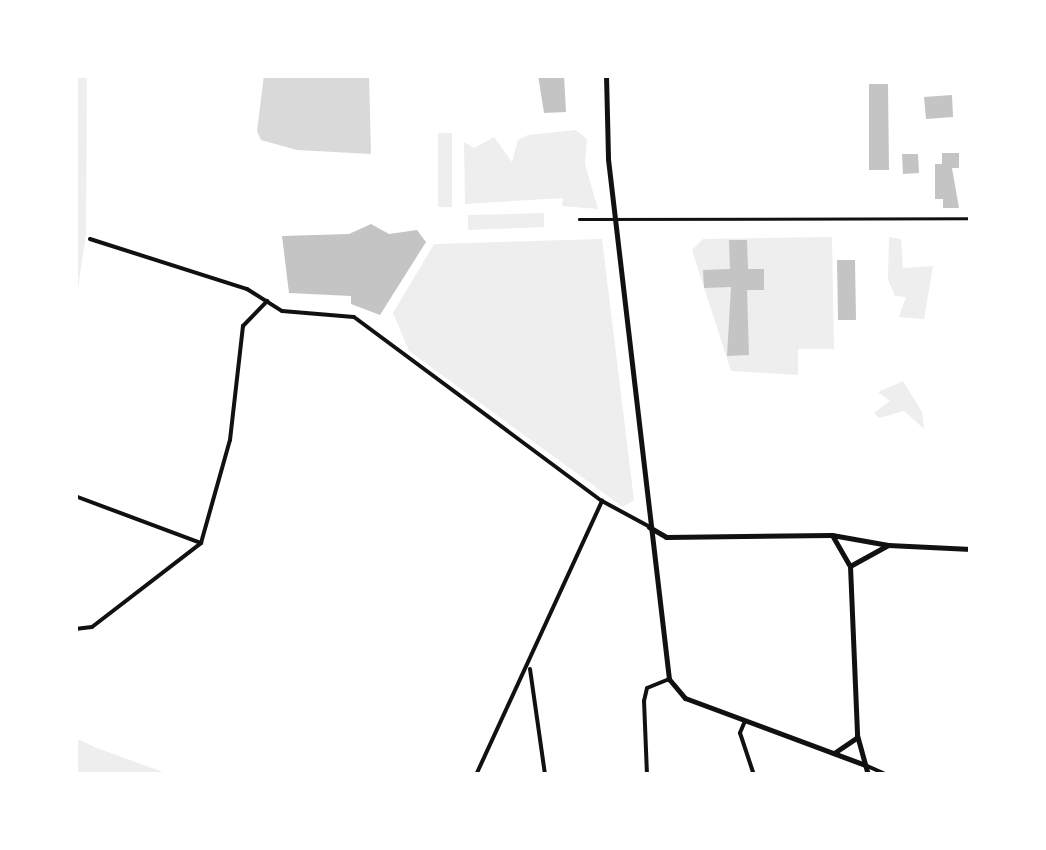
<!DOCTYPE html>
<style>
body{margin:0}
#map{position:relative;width:1046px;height:850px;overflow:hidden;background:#fff;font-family:"Noto Sans",sans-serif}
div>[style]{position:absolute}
.green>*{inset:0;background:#eee}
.water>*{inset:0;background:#d9d9d9}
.building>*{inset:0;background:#c4c4c4}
.pedestrian>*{height:2.5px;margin:-1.25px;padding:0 1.25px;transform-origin:1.25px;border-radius:1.25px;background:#111}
.minor>*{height:4px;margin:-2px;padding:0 2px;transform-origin:2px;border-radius:2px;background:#111}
.secondary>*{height:5px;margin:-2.5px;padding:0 2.5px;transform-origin:2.5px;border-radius:2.5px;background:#111}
span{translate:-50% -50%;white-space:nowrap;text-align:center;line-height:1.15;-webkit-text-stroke:10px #fff;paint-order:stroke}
.frame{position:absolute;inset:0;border:78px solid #fff;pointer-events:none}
</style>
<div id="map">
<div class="green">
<div style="clip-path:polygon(75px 75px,87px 75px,86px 234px,75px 308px)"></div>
<div style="clip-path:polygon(576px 130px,587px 139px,585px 164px,598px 209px,562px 206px,563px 198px,465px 204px,464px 142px,474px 148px,494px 137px,512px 162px,518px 140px,528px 135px)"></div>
<div style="clip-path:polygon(438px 133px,452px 133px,452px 207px,438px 207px)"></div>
<div style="clip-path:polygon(544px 213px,544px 227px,468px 230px,468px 215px)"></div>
<div style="clip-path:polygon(832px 237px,834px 349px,798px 349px,798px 375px,731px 371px,692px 250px,703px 239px)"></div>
<div style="clip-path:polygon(889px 237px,901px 239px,903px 268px,933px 266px,924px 319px,899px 317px,906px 297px,895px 296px,888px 280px)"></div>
<div style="clip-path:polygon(602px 239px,634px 500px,623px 507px,409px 351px,393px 313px,434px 244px)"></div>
<div style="clip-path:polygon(903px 381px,922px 412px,924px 429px,904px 411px,879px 418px,874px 413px,890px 401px,878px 392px)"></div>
<div style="clip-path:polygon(75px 738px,97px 748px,171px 775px,75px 775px)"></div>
</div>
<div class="water">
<div style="clip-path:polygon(264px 75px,369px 75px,371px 154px,297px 150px,261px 140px,257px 131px)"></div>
</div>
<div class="building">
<div style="clip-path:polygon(538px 75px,564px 75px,566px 112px,544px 113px)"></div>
<div style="clip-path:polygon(869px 84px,888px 84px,889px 170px,869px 170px)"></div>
<div style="clip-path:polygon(952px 95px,953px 117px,926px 119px,924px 97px)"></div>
<div style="clip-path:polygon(942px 153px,959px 153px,959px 168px,952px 168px,959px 208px,943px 208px,943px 199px,935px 199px,935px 164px,942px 164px)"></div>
<div style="clip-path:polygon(902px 154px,918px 154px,919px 173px,903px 174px)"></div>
<div style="clip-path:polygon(371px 224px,389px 234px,417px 230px,426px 242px,380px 315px,351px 304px,351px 296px,289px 293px,282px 236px,349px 234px)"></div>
<div style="clip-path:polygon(729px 240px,747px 240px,748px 269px,764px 269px,764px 290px,747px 290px,749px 355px,727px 356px,731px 287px,704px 288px,703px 270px,730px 269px)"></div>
<div style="clip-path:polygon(837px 260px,855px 260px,856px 320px,838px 320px)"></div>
</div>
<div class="pedestrian">
<div style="left:579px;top:219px;width:392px;rotate:-0.1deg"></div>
</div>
<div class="minor">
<div style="left:90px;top:239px;width:165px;rotate:17.7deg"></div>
<div style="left:247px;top:289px;width:41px;rotate:32.2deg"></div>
<div style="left:282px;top:311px;width:72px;rotate:4.8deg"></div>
<div style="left:354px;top:317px;width:309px;rotate:36.6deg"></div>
<div style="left:602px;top:501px;width:52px;rotate:28.5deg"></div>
<div style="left:75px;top:496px;width:134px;rotate:20.5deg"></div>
<div style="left:75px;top:629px;width:17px;rotate:-7deg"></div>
<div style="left:92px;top:627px;width:138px;rotate:-37.6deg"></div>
<div style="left:201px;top:543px;width:107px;rotate:-74.3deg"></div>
<div style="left:230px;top:440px;width:115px;rotate:-83.5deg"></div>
<div style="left:243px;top:326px;width:35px;rotate:-46deg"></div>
<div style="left:530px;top:669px;width:107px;rotate:81.9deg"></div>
<div style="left:745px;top:721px;width:13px;rotate:113deg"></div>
<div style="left:740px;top:733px;width:44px;rotate:71.6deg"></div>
<div style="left:865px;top:765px;width:24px;rotate:24deg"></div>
<div style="left:476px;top:775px;width:302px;rotate:-65.3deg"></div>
<div style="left:647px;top:775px;width:74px;rotate:-92.3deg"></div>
<div style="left:644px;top:701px;width:13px;rotate:-77deg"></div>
<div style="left:647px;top:688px;width:24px;rotate:-22deg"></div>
</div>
<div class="secondary">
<div style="left:606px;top:75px;width:84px;rotate:88.6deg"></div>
<div style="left:608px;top:159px;width:524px;rotate:83.31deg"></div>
<div style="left:669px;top:679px;width:25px;rotate:50deg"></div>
<div style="left:685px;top:698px;width:192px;rotate:20.4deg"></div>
<div style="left:649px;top:527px;width:20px;rotate:30deg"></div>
<div style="left:666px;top:537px;width:166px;rotate:-0.7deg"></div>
<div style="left:832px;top:535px;width:57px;rotate:10.1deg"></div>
<div style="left:832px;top:535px;width:36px;rotate:60deg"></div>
<div style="left:850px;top:566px;width:169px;rotate:87.6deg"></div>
<div style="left:857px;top:735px;width:41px;rotate:74.6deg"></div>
<div style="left:850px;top:566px;width:43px;rotate:-28.9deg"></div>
<div style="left:888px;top:545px;width:83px;rotate:2.8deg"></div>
<div style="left:834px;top:753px;width:27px;rotate:-34deg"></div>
</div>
<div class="frame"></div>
</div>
